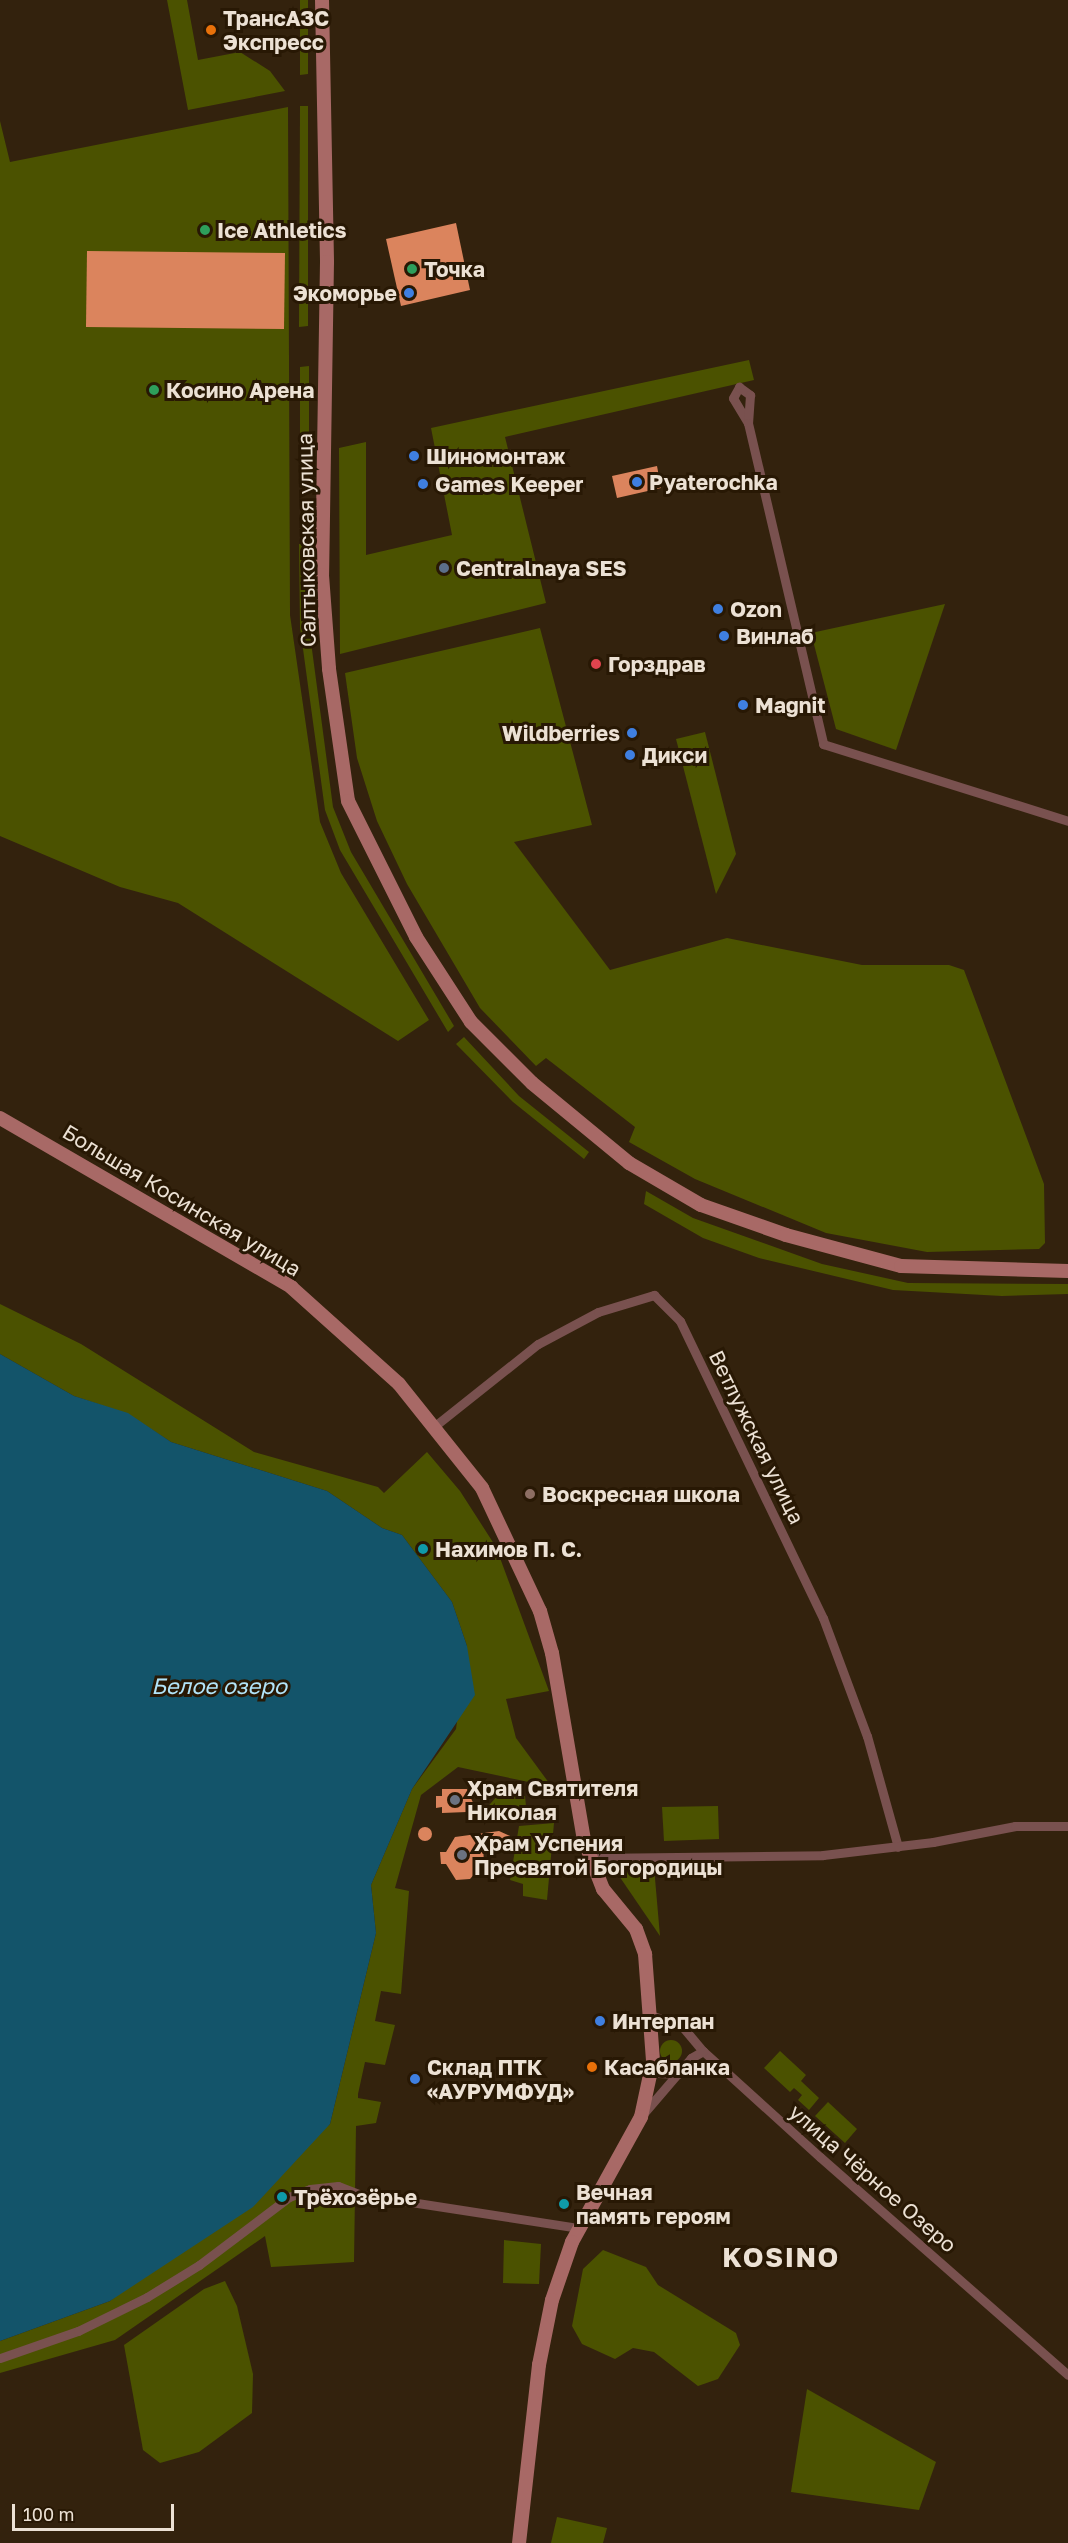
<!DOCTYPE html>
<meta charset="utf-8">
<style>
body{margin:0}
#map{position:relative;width:1068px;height:2543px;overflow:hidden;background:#33220d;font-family:"Golos Text",sans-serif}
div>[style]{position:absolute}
.green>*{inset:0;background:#4b5200}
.round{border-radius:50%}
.water>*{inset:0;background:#13546a}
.building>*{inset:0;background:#db845d}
.street>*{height:9px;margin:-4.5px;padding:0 4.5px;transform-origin:4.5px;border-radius:4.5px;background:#79514f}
.secondary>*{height:14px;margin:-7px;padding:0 7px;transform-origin:7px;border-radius:7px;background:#a86966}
.dots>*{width:16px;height:16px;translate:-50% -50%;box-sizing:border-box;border:3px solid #281804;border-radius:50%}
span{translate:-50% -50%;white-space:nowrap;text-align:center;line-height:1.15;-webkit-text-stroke:6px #281804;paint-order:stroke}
.poi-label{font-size:21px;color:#ece1d4;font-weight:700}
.left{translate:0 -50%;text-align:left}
.right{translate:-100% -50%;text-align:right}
.street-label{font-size:21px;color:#ece1d4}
.water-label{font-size:22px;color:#b1e4f9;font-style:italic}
.district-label{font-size:27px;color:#ece1d4;font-weight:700;letter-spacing:1.5px}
.scale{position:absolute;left:12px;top:2504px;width:162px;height:27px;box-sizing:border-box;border:3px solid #ece1d4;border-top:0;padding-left:8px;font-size:18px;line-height:21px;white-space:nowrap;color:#ece1d4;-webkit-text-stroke:4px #281804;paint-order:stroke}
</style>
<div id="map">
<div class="green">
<div style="clip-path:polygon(167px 0,187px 0,198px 60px,240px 52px,270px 71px,285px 91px,188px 110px)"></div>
<div style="clip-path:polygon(300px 0,308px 0,308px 74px,300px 75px)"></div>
<div style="clip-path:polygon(300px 106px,308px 106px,308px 326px,299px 327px)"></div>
<div style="clip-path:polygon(288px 107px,290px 615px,320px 822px,341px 873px,429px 1020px,398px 1041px,178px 903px,120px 887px,0 836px,0 121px,10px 162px)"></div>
<div style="clip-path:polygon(749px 360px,754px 380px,505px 437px,546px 603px,340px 654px,339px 448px,366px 442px,366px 555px,452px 535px,431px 428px)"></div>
<div style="clip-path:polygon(309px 366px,309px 453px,300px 453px,300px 367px)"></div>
<div style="clip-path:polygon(299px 544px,307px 544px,309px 627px,333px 807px,351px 852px,454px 1026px,448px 1032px,340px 850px,325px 810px,300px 627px)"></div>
<div style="clip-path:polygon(945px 604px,896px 750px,836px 729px,811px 633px)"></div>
<div style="clip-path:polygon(540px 628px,592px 825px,514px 842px,610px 970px,727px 938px,862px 965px,949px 965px,964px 970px,1044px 1184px,1045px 1243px,1039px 1249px,927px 1252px,826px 1233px,695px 1179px,629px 1142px,635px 1127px,546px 1058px,536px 1066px,480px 1008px,407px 884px,377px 821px,357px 758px,345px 673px)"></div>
<div style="clip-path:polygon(705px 732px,736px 854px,716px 894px,676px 739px)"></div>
<div style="clip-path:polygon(464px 1037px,519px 1096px,589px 1152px,584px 1159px,513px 1102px,456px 1044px)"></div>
<div style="clip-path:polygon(646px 1191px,693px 1218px,822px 1264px,908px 1283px,1068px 1284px,1068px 1294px,1002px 1296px,893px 1290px,759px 1258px,703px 1238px,644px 1204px)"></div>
<div style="clip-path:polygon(0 1304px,81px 1344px,254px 1452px,378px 1487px,384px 1493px,427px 1452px,460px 1491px,496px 1547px,549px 1691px,506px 1699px,516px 1738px,552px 1787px,458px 1767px,421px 1795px,395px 1888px,409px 1891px,401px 1994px,381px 1991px,375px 2021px,395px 2025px,385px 2065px,365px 2062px,358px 2094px,358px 2098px,381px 2102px,376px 2123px,356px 2126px,354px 2262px,271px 2267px,265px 2236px,115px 2340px,0 2373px,0 2341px,110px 2301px,330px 2124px,376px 1933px,371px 1885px,412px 1789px,456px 1729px,467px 1646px,452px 1602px,402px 1535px,382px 1528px,327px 1491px,171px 1442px,128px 1414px,74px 1396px,0 1354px)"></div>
<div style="clip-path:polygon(499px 1794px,525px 1796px,527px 1816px,475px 1821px)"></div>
<div style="clip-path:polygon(718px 1806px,719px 1839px,664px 1841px,662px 1807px)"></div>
<div style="clip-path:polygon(554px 1823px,547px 1900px,523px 1896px,523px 1884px,510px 1880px,519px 1826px)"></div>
<div style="clip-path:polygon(654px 1867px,660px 1936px,615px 1870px)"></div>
<div class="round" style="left:660px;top:2040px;width:22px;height:22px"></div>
<div style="clip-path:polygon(780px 2051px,806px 2075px,801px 2081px,819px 2098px,809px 2110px,798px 2100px,802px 2095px,794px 2088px,790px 2092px,764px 2068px)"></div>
<div style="clip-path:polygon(828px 2102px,857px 2129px,845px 2143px,815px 2116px)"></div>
<div style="clip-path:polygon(504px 2240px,541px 2244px,539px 2284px,503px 2283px)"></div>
<div style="clip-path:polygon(603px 2250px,646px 2267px,658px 2285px,736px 2333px,740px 2345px,718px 2379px,698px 2386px,654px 2352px,633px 2348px,615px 2359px,582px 2344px,572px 2326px,583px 2269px)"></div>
<div style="clip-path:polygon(225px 2281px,237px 2306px,253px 2374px,252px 2413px,199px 2452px,160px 2463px,143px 2450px,124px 2345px,204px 2289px)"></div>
<div style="clip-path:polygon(807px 2389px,936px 2462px,919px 2510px,791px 2492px)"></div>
<div style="clip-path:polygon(557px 2517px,607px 2528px,603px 2543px,551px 2543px)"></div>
</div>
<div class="water">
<div style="clip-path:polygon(0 1354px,74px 1396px,128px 1413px,171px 1442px,327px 1491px,382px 1528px,402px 1535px,452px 1602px,467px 1646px,475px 1695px,412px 1789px,371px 1885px,376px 1933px,330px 2124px,253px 2207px,110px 2301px,0 2341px)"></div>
</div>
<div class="building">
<div style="clip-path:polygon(456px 223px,470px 290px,401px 306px,386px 239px)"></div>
<div style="clip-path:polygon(87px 251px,285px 253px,284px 329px,86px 327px)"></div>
<div style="clip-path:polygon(657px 466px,661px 488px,617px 498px,612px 476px)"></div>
<div style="clip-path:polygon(442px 1789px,467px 1789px,474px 1805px,467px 1812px,442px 1813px,442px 1807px,436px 1808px,436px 1796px,442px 1796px)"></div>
<div class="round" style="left:418px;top:1827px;width:14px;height:14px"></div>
<div style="clip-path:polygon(499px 1831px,510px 1836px,500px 1844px,483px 1846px,484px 1863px,470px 1879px,456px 1880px,446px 1864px,441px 1864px,440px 1852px,446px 1852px,455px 1837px)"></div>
</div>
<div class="street">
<div style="left:748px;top:423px;width:29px;rotate:-121deg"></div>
<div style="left:733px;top:398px;width:13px;rotate:-61deg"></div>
<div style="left:739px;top:387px;width:14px;rotate:36deg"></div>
<div style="left:750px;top:395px;width:28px;rotate:94deg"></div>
<div style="left:748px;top:423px;width:330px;rotate:76.8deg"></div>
<div style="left:823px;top:744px;width:257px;rotate:17.4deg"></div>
<div style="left:436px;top:1425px;width:130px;rotate:-38.5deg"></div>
<div style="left:538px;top:1344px;width:68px;rotate:-28.1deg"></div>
<div style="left:598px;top:1312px;width:59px;rotate:-16.9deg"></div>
<div style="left:654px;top:1295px;width:37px;rotate:45deg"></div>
<div style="left:680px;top:1321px;width:330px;rotate:64.3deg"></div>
<div style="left:823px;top:1618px;width:126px;rotate:69.6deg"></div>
<div style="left:867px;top:1736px;width:115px;rotate:74.4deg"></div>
<div style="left:590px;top:1858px;width:233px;rotate:-0.7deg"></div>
<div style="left:823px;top:1855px;width:111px;rotate:-6.7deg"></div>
<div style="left:933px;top:1842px;width:84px;rotate:-11deg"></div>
<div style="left:1015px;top:1826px;width:53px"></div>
<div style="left:653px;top:2016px;width:29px;rotate:18deg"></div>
<div style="left:681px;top:2025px;width:34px;rotate:50deg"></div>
<div style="left:703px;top:2051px;width:158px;rotate:42.2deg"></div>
<div style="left:820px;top:2157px;width:330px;rotate:41.3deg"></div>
<div style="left:653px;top:2061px;width:13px;rotate:67deg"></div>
<div style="left:658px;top:2073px;width:20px;rotate:3deg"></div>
<div style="left:643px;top:2114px;width:74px;rotate:-49.4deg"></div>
<div style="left:691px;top:2058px;width:14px;rotate:-30deg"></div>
<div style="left:0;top:2358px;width:83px;rotate:-19.1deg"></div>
<div style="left:78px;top:2331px;width:77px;rotate:-26.2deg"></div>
<div style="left:147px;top:2297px;width:61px;rotate:-31.6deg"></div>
<div style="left:199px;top:2265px;width:113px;rotate:-37.1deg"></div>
<div style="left:289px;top:2197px;width:22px;rotate:-21deg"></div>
<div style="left:310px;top:2189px;width:28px;rotate:-6deg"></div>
<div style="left:338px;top:2186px;width:22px;rotate:21deg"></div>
<div style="left:359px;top:2194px;width:223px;rotate:8.8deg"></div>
</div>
<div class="secondary">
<div style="left:322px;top:0;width:262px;rotate:88.9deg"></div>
<div style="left:327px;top:262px;width:313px;rotate:90.9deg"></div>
<div style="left:322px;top:575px;width:94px;rotate:85.7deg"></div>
<div style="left:329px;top:669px;width:133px;rotate:81.8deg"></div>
<div style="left:348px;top:801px;width:152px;rotate:63.4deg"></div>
<div style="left:416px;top:937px;width:101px;rotate:57.1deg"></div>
<div style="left:471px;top:1022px;width:86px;rotate:45deg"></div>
<div style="left:532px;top:1083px;width:126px;rotate:39.5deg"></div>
<div style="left:629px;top:1163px;width:83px;rotate:30.3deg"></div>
<div style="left:701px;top:1205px;width:90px;rotate:19.4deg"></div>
<div style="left:786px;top:1235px;width:119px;rotate:15.1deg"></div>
<div style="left:901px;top:1266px;width:167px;rotate:1.7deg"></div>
<div style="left:0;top:1118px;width:337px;rotate:30.1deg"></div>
<div style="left:291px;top:1287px;width:145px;rotate:41.9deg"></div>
<div style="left:399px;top:1384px;width:133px;rotate:51.4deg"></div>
<div style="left:482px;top:1488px;width:136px;rotate:64.8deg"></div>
<div style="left:540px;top:1611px;width:44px;rotate:74.1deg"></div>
<div style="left:552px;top:1653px;width:190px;rotate:80.3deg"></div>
<div style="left:584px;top:1840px;width:53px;rotate:68.8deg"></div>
<div style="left:603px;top:1889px;width:52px;rotate:50.5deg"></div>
<div style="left:636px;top:1929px;width:27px;rotate:70deg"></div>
<div style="left:645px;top:1954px;width:107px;rotate:85.7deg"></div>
<div style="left:653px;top:2061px;width:57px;rotate:102.1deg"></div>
<div style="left:641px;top:2117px;width:143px;rotate:118.9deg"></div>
<div style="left:572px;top:2242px;width:61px;rotate:109deg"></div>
<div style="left:552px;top:2300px;width:66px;rotate:101.3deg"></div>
<div style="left:539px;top:2365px;width:179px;rotate:96.4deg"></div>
</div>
<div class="dots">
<div style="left:211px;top:30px;background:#e8710a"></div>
<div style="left:205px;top:230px;background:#2e9e5b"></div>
<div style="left:412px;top:269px;background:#2e9e5b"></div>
<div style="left:409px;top:293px;background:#3f7fe0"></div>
<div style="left:154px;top:390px;background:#2e9e5b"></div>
<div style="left:414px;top:456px;background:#3f7fe0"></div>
<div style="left:637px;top:482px;background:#3f7fe0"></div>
<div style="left:423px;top:484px;background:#3f7fe0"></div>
<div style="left:444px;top:568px;background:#5c6f8a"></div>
<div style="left:718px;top:609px;background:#3f7fe0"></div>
<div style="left:724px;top:636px;background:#3f7fe0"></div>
<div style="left:596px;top:664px;background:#e0444e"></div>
<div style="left:743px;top:705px;background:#3f7fe0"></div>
<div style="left:632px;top:733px;background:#3f7fe0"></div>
<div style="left:630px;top:755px;background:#3f7fe0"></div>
<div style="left:530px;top:1494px;background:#8d6e63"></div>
<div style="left:423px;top:1549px;background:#0f9aa8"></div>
<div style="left:455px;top:1800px;background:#6b7280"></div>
<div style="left:462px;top:1855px;background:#6b7280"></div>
<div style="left:600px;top:2021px;background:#3f7fe0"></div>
<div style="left:592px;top:2067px;background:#e8710a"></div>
<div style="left:415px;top:2079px;background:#3f7fe0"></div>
<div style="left:282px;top:2197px;background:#0f9aa8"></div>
<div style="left:564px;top:2204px;background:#0f9aa8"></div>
</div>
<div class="poi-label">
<span class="left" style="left:223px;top:30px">ТрансАЗС<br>Экспресс</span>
<span class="left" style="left:217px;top:230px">Ice Athletics</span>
<span class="left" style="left:424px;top:269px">Точка</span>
<span class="right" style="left:397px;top:293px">Экоморье</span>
<span class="left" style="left:166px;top:390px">Косино Арена</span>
<span class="left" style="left:426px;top:456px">Шиномонтаж</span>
<span class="left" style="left:649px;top:482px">Pyaterochka</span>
<span class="left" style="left:435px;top:484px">Games Keeper</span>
<span class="left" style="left:456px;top:568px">Centralnaya SES</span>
<span class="left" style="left:730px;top:609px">Ozon</span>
<span class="left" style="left:736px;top:636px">Винлаб</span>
<span class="left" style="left:608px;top:664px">Горздрав</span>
<span class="left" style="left:755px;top:705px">Magnit</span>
<span class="right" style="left:620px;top:733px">Wildberries</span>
<span class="left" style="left:642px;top:755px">Дикси</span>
<span class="left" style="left:542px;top:1494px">Воскресная школа</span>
<span class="left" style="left:435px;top:1549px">Нахимов П. С.</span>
<span class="left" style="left:467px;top:1800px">Храм Святителя<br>Николая</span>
<span class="left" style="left:474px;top:1855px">Храм Успения<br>Пресвятой Богородицы</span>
<span class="left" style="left:612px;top:2021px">Интерпан</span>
<span class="left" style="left:427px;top:2079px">Склад ПТК<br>«АУРУМФУД»</span>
<span class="left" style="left:604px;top:2067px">Касабланка</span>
<span class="left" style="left:576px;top:2204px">Вечная<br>память героям</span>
<span class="left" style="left:294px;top:2197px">Трёхозёрье</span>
</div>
<div class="street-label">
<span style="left:306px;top:540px;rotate:-91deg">Салтыковская улица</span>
<span style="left:182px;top:1200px;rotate:31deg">Большая Косинская улица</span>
<span style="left:757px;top:1437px;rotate:64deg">Ветлужская улица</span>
<span style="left:873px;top:2178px;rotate:41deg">улица Чёрное Озеро</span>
</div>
<div class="water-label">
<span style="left:219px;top:1686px">Белое озеро</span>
</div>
<div class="district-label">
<span style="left:781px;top:2258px">KOSINO</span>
</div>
<div class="scale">100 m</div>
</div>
